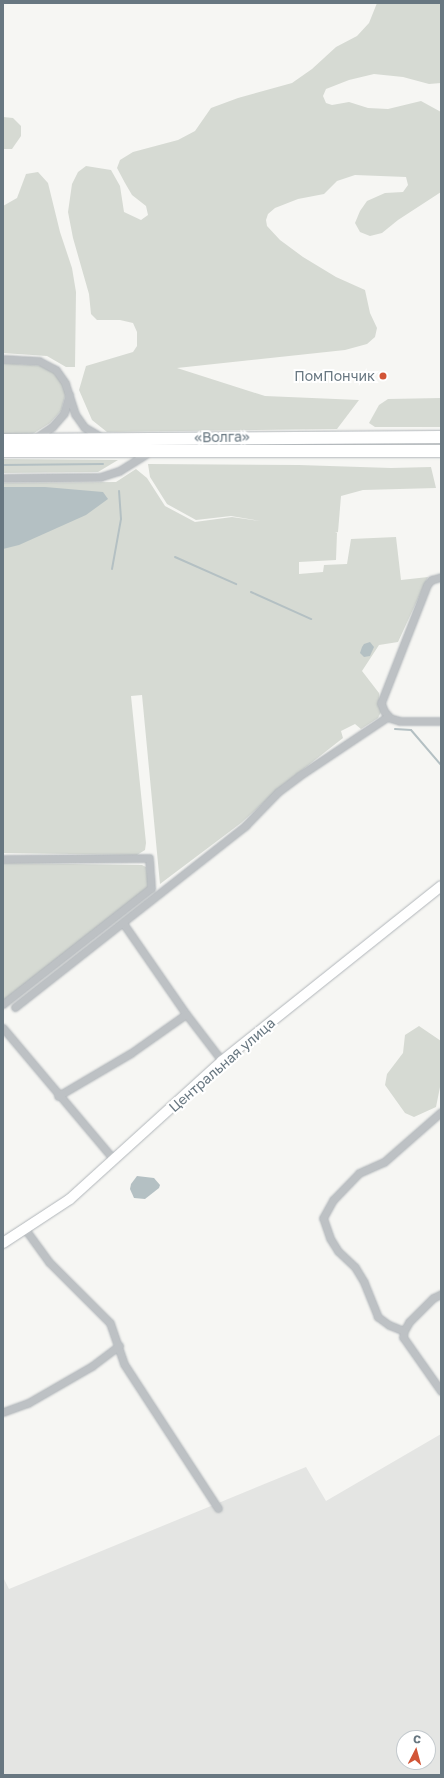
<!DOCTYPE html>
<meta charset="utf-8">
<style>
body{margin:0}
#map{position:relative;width:444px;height:1778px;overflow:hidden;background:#f6f6f3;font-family:"Golos Text",sans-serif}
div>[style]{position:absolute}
.built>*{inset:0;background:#e4e5e3}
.green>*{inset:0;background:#d6dad3}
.water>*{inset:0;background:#b4c0c3}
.stream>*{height:2px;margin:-1px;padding:0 1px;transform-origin:1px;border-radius:1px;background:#b4c0c3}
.roads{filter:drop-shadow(0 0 1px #b0b5b9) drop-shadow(0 0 1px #b0b5b9)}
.minor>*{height:7px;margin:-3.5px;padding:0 3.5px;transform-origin:3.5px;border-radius:3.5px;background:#bdc1c4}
.secondary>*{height:10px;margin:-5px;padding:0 5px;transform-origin:5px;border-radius:5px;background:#fff}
.trunk>*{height:12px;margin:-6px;padding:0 6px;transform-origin:6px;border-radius:6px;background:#fff}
.dots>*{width:11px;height:11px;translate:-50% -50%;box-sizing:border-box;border:2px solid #fff;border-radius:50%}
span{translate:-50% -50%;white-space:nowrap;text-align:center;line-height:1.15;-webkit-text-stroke:4px #fff;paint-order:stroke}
.poi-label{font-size:14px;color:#687781}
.right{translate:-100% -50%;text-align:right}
.street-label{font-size:14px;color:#687781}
.frame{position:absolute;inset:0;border:4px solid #687781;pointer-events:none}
.north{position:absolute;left:396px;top:1730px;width:40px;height:40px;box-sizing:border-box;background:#fff;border:1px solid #c3c9cd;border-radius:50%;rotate:6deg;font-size:11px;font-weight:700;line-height:16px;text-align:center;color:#687781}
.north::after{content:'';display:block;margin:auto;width:14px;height:18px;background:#d25537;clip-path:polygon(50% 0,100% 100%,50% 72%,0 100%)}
</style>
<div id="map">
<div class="built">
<div style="clip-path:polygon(evenodd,441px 1434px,441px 1775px,3px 1775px,3px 1577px,9px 1589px,306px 1467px,326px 1501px,441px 1434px,404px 1738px,428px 1738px,428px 1762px,404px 1762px,404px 1738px)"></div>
</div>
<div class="green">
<div style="clip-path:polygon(377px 3px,441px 3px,441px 83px,429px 84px,403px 77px,374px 74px,349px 80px,326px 89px,323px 96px,326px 103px,332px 105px,349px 102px,368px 108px,388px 109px,421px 101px,441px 112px,441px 192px,398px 220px,382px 233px,370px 236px,360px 232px,355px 223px,360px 211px,367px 201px,385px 193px,403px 192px,408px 185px,406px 177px,355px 175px,337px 181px,324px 194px,298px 199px,275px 208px,268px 214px,266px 220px,267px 226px,280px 240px,303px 257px,336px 277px,365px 290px,370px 313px,377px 328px,375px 337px,367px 344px,345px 350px,177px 368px,265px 396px,359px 400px,337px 429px,107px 432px,92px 420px,79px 390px,86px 366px,133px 352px,137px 346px,137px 332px,133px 323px,120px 320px,97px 320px,91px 314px,89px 294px,73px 238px,68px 212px,72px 184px,78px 172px,86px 166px,111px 170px,120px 186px,124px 212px,141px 220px,148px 215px,146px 206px,132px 195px,125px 183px,117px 168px,120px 160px,133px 152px,178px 140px,195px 131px,211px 108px,238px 98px,292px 83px,312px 69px,336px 47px,357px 36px,369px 23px)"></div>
<div style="clip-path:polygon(3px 117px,13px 118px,21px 126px,21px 136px,12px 149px,3px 149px)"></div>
<div style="clip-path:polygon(38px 172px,48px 183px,60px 232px,72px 268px,76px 292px,75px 367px,66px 367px,47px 356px,3px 353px,3px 206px,17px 198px,26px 174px)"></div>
<div style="clip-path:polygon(3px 363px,44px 366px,58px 375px,66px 393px,61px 411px,50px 423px,31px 435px,3px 435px)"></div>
<div style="clip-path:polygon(441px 398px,441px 427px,375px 427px,369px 423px,379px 405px,388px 399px)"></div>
<div style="clip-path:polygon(3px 459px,118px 460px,98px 472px,3px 473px)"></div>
<div style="clip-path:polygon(148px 464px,299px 465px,391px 468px,431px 467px,436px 488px,363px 490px,341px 496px,338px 532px,335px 533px,337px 533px,336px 560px,299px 562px,299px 574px,323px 572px,324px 565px,347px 564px,351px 539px,396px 537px,401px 580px,428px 577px,398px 642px,379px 645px,362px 671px,379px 693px,381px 712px,378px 718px,361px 729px,355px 724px,341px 731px,343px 738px,283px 785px,241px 823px,160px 884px,142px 695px,131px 696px,146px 843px,145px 850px,137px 855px,3px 853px,3px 483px,116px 482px,136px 469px,147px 478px,165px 506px,195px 522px,232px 517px,260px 521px,231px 516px,196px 520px,167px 504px,150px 477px)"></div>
<div style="clip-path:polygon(3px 863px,142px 865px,146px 867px,150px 887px,3px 1001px)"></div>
<div style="clip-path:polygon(419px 1026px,441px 1041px,441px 1082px,436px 1107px,414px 1117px,405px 1113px,385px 1085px,387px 1074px,403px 1053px,405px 1035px)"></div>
</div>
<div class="water">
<div style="clip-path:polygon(3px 487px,45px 487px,103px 492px,108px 499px,86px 515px,19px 545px,3px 549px)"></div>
<div style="clip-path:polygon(370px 642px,374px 647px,370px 656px,364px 657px,360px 653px,362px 647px,364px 644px)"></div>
<div style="clip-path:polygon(137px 1176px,154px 1178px,160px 1185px,159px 1188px,145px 1199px,134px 1198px,130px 1189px,131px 1184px)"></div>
</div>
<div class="stream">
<div style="left:3px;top:465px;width:100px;rotate:-0.6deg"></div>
<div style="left:175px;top:557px;width:67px;rotate:23.9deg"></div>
<div style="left:112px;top:569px;width:51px;rotate:-79.8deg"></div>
<div style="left:121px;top:519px;width:28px;rotate:-94deg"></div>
<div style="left:251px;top:592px;width:66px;rotate:24.2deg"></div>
<div style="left:395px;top:729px;width:16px;rotate:4deg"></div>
<div style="left:411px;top:730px;width:46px;rotate:49.4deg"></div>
</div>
<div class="roads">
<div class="minor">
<div style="left:3px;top:359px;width:36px;rotate:3deg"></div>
<div style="left:39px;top:361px;width:19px;rotate:28deg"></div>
<div style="left:56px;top:370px;width:16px;rotate:55deg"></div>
<div style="left:65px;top:383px;width:33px;rotate:72deg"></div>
<div style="left:75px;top:414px;width:16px;rotate:55deg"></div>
<div style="left:84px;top:427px;width:22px;rotate:30deg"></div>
<div style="left:34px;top:439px;width:22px;rotate:-34deg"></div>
<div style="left:52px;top:427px;width:18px;rotate:-49deg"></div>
<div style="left:64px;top:413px;width:19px;rotate:-74deg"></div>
<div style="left:3px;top:478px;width:97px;rotate:-0.6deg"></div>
<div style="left:100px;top:477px;width:20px;rotate:-18deg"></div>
<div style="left:119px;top:471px;width:34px;rotate:-32deg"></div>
<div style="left:441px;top:577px;width:10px;rotate:163deg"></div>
<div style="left:431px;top:580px;width:6px;rotate:129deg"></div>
<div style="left:427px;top:585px;width:127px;rotate:111.3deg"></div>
<div style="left:381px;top:703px;width:9px;rotate:69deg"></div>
<div style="left:384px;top:711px;width:9px;rotate:49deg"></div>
<div style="left:390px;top:718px;width:10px;rotate:17deg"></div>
<div style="left:400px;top:721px;width:41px"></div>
<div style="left:3px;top:859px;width:146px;rotate:-0.4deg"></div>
<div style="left:149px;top:858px;width:30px;rotate:86deg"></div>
<div style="left:151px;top:888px;width:188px;rotate:141.9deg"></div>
<div style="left:123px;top:923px;width:111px;rotate:55.3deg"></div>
<div style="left:186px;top:1014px;width:59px;rotate:52.5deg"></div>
<div style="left:15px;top:1007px;width:293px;rotate:-38.2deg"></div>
<div style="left:245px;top:826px;width:47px;rotate:-45.9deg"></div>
<div style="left:278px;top:792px;width:26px;rotate:-37deg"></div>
<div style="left:299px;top:776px;width:106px;rotate:-33.8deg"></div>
<div style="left:3px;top:1028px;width:172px;rotate:49.9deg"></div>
<div style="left:58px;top:1096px;width:85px;rotate:-30.5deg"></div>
<div style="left:131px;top:1053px;width:67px;rotate:-35.3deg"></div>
<div style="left:25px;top:1229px;width:41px;rotate:54deg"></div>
<div style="left:49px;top:1262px;width:86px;rotate:45deg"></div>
<div style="left:110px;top:1323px;width:43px;rotate:71.1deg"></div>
<div style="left:124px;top:1364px;width:172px;rotate:56.9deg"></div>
<div style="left:441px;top:1294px;width:9px;rotate:153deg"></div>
<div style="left:433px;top:1298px;width:34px;rotate:135deg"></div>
<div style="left:409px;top:1322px;width:10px;rotate:119deg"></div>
<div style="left:404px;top:1331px;width:6px;rotate:99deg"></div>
<div style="left:403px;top:1337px;width:66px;rotate:54.9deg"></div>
<div style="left:404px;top:1331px;width:16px;rotate:-158deg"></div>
<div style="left:389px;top:1325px;width:14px;rotate:-144deg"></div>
<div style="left:378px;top:1317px;width:38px;rotate:-112deg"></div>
<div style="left:364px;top:1282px;width:17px;rotate:-121deg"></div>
<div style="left:355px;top:1267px;width:23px;rotate:-137deg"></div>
<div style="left:338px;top:1251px;width:15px;rotate:-122deg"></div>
<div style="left:330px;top:1238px;width:21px;rotate:-109deg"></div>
<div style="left:323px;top:1218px;width:21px;rotate:-61deg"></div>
<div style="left:333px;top:1200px;width:37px;rotate:-46deg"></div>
<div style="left:359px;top:1173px;width:27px;rotate:-24deg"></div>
<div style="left:384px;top:1162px;width:76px;rotate:-41.3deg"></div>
<div style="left:3px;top:1412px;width:27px;rotate:-20deg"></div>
<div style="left:28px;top:1403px;width:74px;rotate:-30deg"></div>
<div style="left:92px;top:1366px;width:34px;rotate:-37deg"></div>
</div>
<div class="secondary">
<div style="left:3px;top:1243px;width:80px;rotate:-33.3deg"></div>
<div style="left:70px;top:1199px;width:205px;rotate:-42.2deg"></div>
<div style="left:222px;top:1061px;width:280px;rotate:-38.6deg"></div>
</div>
<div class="trunk">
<div style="left:3px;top:440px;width:438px;rotate:-0.4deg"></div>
<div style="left:3px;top:451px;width:438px"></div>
</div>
</div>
<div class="dots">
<div style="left:383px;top:376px;background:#d25537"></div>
</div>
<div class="poi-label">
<span class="right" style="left:375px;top:376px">ПомПончик</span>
</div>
<div class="street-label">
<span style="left:222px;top:437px;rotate:-1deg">«Волга»</span>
<span style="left:222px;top:1065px;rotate:-41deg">Центральная улица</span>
</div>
<div class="frame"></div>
<div class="north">С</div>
</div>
